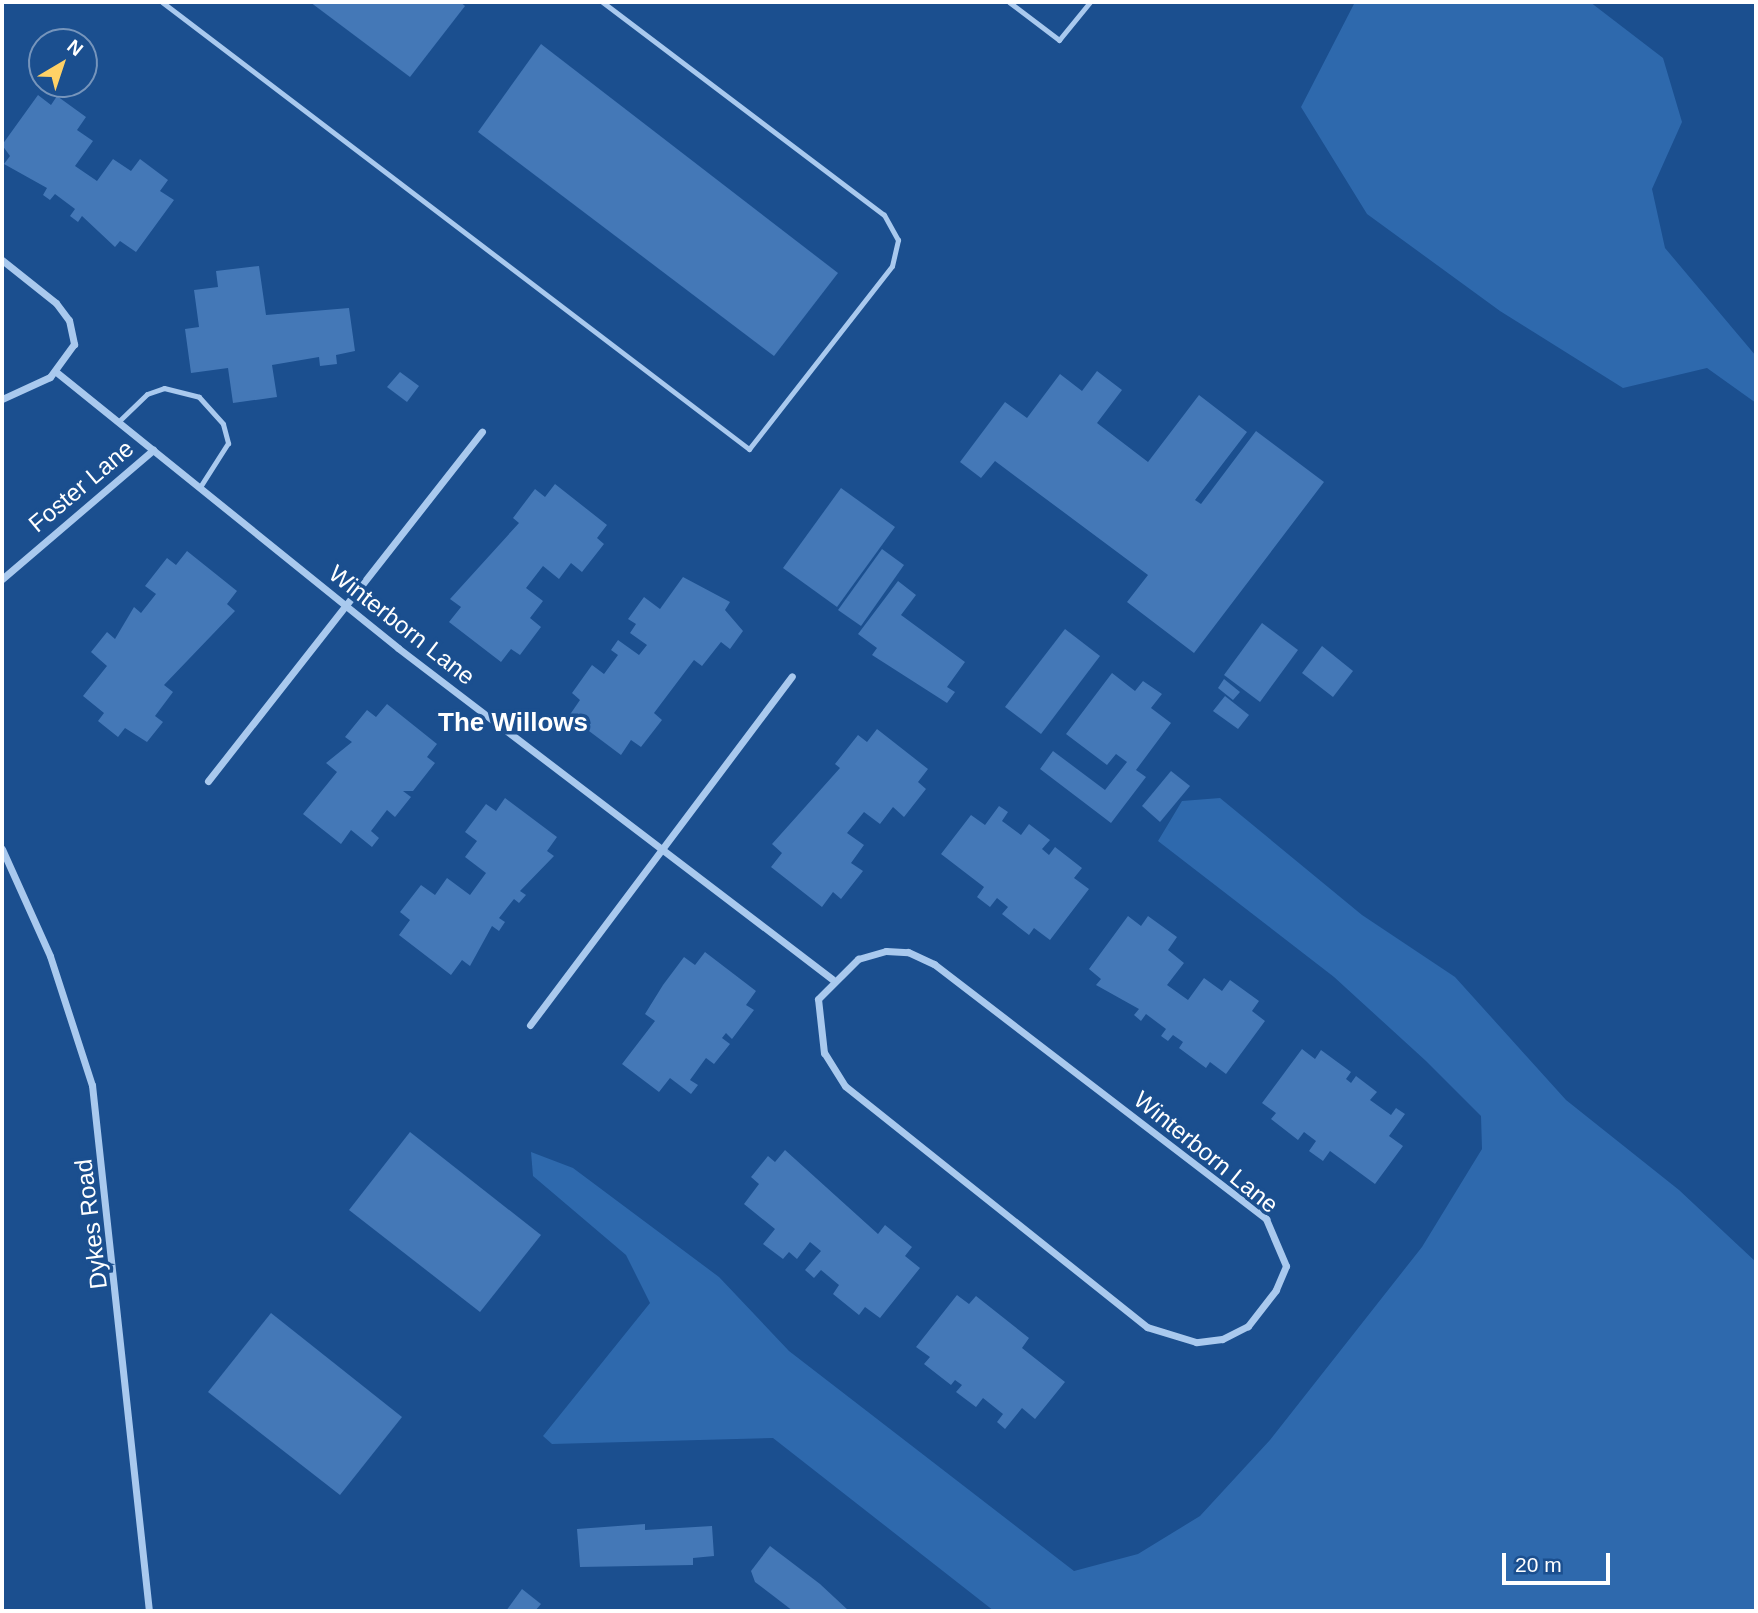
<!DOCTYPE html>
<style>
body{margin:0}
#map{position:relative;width:1758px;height:1613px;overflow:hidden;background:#1b4f8f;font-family:Helvetica,sans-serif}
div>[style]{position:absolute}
.green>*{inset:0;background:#2e69ad}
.building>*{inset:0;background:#4478b7}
.lane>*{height:5px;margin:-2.5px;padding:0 2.5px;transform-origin:2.5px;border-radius:2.5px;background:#a9c9ee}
.street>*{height:7px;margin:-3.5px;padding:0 3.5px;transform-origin:3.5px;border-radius:3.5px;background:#a9c9ee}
span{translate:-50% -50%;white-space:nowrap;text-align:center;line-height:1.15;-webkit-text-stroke:7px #1b4f8f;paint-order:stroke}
.street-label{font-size:24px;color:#fff}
.neighbourhood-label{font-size:26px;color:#fff;font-weight:700}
.frame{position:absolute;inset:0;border:4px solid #fff;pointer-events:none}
.north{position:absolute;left:28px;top:28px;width:70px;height:70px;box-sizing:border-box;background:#1b4f8f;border:2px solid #7695bc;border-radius:50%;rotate:39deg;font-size:19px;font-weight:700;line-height:28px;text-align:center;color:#fff}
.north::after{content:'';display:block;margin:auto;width:24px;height:32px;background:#ffd166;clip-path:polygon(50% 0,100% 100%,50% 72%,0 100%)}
.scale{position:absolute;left:1502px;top:1553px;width:108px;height:32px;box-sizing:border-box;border:4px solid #fff;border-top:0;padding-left:9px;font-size:21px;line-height:24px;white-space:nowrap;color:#fff;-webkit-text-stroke:5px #1b4f8f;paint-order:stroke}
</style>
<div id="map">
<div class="green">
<div style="clip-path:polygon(1355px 2px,1590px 2px,1663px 58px,1682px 122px,1652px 189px,1665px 248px,1756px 356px,1756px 403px,1707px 368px,1623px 388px,1500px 311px,1367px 214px,1301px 107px)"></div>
<div style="clip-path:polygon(1220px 798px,1362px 915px,1455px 977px,1566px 1100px,1679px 1190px,1756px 1262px,1756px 1611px,994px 1611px,773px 1438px,552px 1444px,543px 1436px,650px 1303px,626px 1255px,533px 1176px,531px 1152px,573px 1168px,719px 1277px,789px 1351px,1074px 1571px,1138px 1554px,1200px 1516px,1270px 1440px,1422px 1247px,1482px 1149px,1481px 1116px,1426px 1061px,1334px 977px,1158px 841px,1182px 801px)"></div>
</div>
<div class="building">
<div style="clip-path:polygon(310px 2px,460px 2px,465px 6px,410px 77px)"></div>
<div style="clip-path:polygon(541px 44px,838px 273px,774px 356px,478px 132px)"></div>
<div style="clip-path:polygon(38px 95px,51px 105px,57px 96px,86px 117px,77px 130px,93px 141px,75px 166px,97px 181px,113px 159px,131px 171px,140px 159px,168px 180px,160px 191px,174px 200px,136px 252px,120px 241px,115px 247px,82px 216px,78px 222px,70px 216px,75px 209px,55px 194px,50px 200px,43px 195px,47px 188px,4px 164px,10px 156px,2px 145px)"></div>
<div style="clip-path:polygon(259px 266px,266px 315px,349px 308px,355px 351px,336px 355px,337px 364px,320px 366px,319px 357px,272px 365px,277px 397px,233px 403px,228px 368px,191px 373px,185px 329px,199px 327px,194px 290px,218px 287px,216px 271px)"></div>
<div style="clip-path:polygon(1097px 371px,1122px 390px,1097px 423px,1148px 462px,1199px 395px,1247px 432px,1195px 500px,1201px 504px,1256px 431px,1324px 482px,1194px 653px,1127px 602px,1148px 575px,995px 461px,981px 478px,960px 462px,1005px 402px,1027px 418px,1060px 374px,1082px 391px)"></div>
<div style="clip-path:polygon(400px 372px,419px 386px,407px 402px,387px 387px)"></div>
<div style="clip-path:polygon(555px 484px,607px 525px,597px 538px,604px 544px,582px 572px,571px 563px,559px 579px,543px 566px,526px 588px,543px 601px,530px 618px,541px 627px,520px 655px,511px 649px,501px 662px,449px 622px,461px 607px,450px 599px,519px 523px,513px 518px,535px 489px,545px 497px)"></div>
<div style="clip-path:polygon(841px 488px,895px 527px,837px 607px,783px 568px)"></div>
<div style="clip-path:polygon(882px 549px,904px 565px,861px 626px,838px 610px)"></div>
<div style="clip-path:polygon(187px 551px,237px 591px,227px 604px,235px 611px,164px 685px,173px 692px,155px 716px,163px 722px,147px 742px,125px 728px,118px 737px,98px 721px,104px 713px,83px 696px,107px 666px,91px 652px,107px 632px,115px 639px,134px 607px,141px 613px,156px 594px,145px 586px,167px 558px,176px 565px)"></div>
<div style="clip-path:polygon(683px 577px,730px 602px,725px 610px,743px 631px,730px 649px,721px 642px,702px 666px,694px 660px,654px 713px,662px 720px,641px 747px,631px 740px,621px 755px,569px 716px,580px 700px,572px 693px,592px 665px,604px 674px,618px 655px,611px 650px,618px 640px,639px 655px,647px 645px,630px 633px,636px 624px,628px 619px,644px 597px,660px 609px)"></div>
<div style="clip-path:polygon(898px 581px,916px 595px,901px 615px,965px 662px,947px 687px,955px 692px,947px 703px,872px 655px,877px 648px,858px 634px)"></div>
<div style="clip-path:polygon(1262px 623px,1298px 650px,1260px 702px,1224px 675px)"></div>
<div style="clip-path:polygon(1065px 629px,1100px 656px,1041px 734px,1005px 707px)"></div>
<div style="clip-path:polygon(1322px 646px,1353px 671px,1333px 697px,1302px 673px)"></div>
<div style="clip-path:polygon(1112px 673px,1135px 691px,1143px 681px,1162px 694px,1151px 708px,1171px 723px,1136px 770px,1146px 777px,1111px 823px,1040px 769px,1053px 751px,1105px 790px,1127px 762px,1116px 754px,1107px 765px,1066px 734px)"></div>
<div style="clip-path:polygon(1224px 679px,1240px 692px,1233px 700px,1218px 688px)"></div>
<div style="clip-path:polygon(1225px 696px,1249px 715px,1238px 729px,1213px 711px)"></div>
<div style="clip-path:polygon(387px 704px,437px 744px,427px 757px,435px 763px,413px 791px,403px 791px,411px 797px,395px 817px,387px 810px,371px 831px,379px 838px,372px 847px,351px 830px,341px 844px,303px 814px,337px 772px,326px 763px,352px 742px,345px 737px,367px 710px,376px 717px)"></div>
<div style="clip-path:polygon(877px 729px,928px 769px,918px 782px,926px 789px,904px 817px,893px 807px,880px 824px,864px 812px,847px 833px,864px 845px,851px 863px,863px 871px,841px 899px,833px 892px,822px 907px,771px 867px,782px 853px,772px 844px,840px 768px,835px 764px,858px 735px,867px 742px)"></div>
<div style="clip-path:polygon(1171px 771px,1190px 786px,1160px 822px,1142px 806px)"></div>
<div style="clip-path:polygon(505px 798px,557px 837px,547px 851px,554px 856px,520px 891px,526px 895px,519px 903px,514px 899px,499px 918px,505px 922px,499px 931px,492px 926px,470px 966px,462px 960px,451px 975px,399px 935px,410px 920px,400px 912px,421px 885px,435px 895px,447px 878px,470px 895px,486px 873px,465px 857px,477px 841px,465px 832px,486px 804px,496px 811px)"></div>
<div style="clip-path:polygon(999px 806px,1008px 812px,1002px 821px,1021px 835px,1029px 824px,1050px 840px,1042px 849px,1049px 855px,1055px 847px,1082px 868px,1074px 878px,1089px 889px,1050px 940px,1034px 928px,1029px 935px,1002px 914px,1008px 907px,997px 898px,990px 907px,977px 897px,984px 887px,941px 854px,971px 815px,985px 825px)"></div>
<div style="clip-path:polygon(1128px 916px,1141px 926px,1148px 916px,1177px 937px,1168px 950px,1184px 963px,1167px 985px,1188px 1000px,1204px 978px,1222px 991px,1230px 980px,1259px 1001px,1252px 1011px,1265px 1021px,1226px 1074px,1210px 1062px,1206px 1068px,1179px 1048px,1183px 1042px,1173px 1035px,1168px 1041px,1161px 1036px,1166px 1029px,1146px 1014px,1141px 1021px,1134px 1015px,1139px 1009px,1096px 985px,1101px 979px,1089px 969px)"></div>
<div style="clip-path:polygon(705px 952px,756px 991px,746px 1005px,754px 1010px,732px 1039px,726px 1033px,722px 1038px,730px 1044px,714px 1064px,706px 1058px,690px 1080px,698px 1085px,691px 1094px,670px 1078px,659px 1092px,622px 1064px,655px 1021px,645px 1014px,663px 985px,684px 957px,695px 965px)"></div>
<div style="clip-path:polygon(1302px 1049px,1315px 1059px,1321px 1050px,1351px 1072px,1346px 1079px,1351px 1083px,1356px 1076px,1377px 1092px,1370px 1100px,1391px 1115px,1396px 1108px,1405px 1114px,1389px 1136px,1403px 1146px,1375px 1184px,1330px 1151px,1323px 1161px,1309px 1151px,1316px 1141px,1304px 1132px,1298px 1140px,1271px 1119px,1276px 1113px,1262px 1103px)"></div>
<div style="clip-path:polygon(410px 1132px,541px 1235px,480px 1312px,349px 1210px)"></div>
<div style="clip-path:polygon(785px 1150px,878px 1234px,885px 1225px,912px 1247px,905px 1256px,920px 1268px,880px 1318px,865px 1307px,859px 1315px,833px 1294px,839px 1285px,821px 1270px,814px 1278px,805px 1270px,821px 1251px,810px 1242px,797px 1259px,789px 1252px,783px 1259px,763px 1244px,775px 1229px,744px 1204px,759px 1184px,751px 1177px,768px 1156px,775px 1162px)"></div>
<div style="clip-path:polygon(957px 1295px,969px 1304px,976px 1296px,1029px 1338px,1022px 1348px,1065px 1382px,1035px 1419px,1022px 1408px,1005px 1429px,997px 1422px,1003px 1414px,983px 1398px,976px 1407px,956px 1392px,962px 1385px,955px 1380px,951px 1385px,924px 1364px,930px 1357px,916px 1347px)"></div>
<div style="clip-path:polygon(271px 1313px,402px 1417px,340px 1495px,208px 1392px)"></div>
<div style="clip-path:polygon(645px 1524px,645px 1530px,712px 1526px,714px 1556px,693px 1558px,693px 1565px,580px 1567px,577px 1529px)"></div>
<div style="clip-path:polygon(770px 1546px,820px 1584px,849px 1611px,793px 1611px,755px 1582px,751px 1571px)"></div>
<div style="clip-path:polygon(522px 1589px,541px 1604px,535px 1611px,506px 1611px)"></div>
</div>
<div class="lane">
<div style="left:162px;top:2px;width:738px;rotate:37.29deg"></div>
<div style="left:749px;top:449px;width:232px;rotate:-52deg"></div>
<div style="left:892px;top:266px;width:27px;rotate:-77deg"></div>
<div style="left:898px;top:240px;width:29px;rotate:-119deg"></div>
<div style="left:884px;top:215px;width:353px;rotate:-142.9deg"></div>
<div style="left:1009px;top:2px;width:63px;rotate:37.2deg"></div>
<div style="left:1059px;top:40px;width:49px;rotate:-50.8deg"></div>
<div style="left:118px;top:422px;width:40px;rotate:-44deg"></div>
<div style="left:147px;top:394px;width:18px;rotate:-19deg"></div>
<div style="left:164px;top:388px;width:36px;rotate:14deg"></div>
<div style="left:199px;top:397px;width:36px;rotate:48deg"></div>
<div style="left:223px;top:424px;width:20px;rotate:75deg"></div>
<div style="left:228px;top:443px;width:52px;rotate:122.5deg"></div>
</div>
<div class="street">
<div style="left:2px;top:260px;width:69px;rotate:38.5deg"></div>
<div style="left:56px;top:303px;width:21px;rotate:53deg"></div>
<div style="left:69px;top:320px;width:25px;rotate:78deg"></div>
<div style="left:74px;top:344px;width:41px;rotate:126deg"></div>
<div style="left:50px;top:377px;width:53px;rotate:155.4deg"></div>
<div style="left:55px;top:371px;width:441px;rotate:38.9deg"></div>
<div style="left:398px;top:648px;width:546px;rotate:37.33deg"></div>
<div style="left:2px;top:579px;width:199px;rotate:-40.5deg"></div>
<div style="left:208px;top:781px;width:444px;rotate:-51.9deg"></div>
<div style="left:2px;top:849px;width:117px;rotate:65.8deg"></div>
<div style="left:50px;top:956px;width:136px;rotate:72deg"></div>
<div style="left:92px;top:1085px;width:529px;rotate:83.82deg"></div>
<div style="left:886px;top:951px;width:22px;rotate:3deg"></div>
<div style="left:908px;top:952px;width:29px;rotate:25deg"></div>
<div style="left:934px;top:964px;width:419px;rotate:37.5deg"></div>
<div style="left:1266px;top:1219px;width:51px;rotate:66.9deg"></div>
<div style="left:1286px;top:1266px;width:26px;rotate:113deg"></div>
<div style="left:1276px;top:1290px;width:46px;rotate:127.9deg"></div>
<div style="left:1248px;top:1326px;width:29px;rotate:153deg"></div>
<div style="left:1222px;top:1339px;width:26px;rotate:173deg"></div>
<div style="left:1196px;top:1342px;width:51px;rotate:-163deg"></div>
<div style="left:1147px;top:1327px;width:386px;rotate:-141.4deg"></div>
<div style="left:845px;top:1086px;width:39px;rotate:-122deg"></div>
<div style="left:824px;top:1053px;width:54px;rotate:-96.3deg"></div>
<div style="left:818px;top:999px;width:57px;rotate:-45deg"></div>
<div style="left:858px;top:959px;width:29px;rotate:-16deg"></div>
<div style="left:530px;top:1025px;width:436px;rotate:-53.1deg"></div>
</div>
<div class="street-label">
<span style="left:81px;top:486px;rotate:-40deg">Foster Lane</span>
<span style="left:402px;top:625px;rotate:38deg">Winterborn Lane</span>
<span style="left:1206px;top:1152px;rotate:39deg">Winterborn Lane</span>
<span style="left:91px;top:1224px;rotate:-97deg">Dykes Road</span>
</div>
<div class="neighbourhood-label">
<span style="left:513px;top:723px">The Willows</span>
</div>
<div class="frame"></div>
<div class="north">N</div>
<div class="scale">20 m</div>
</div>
